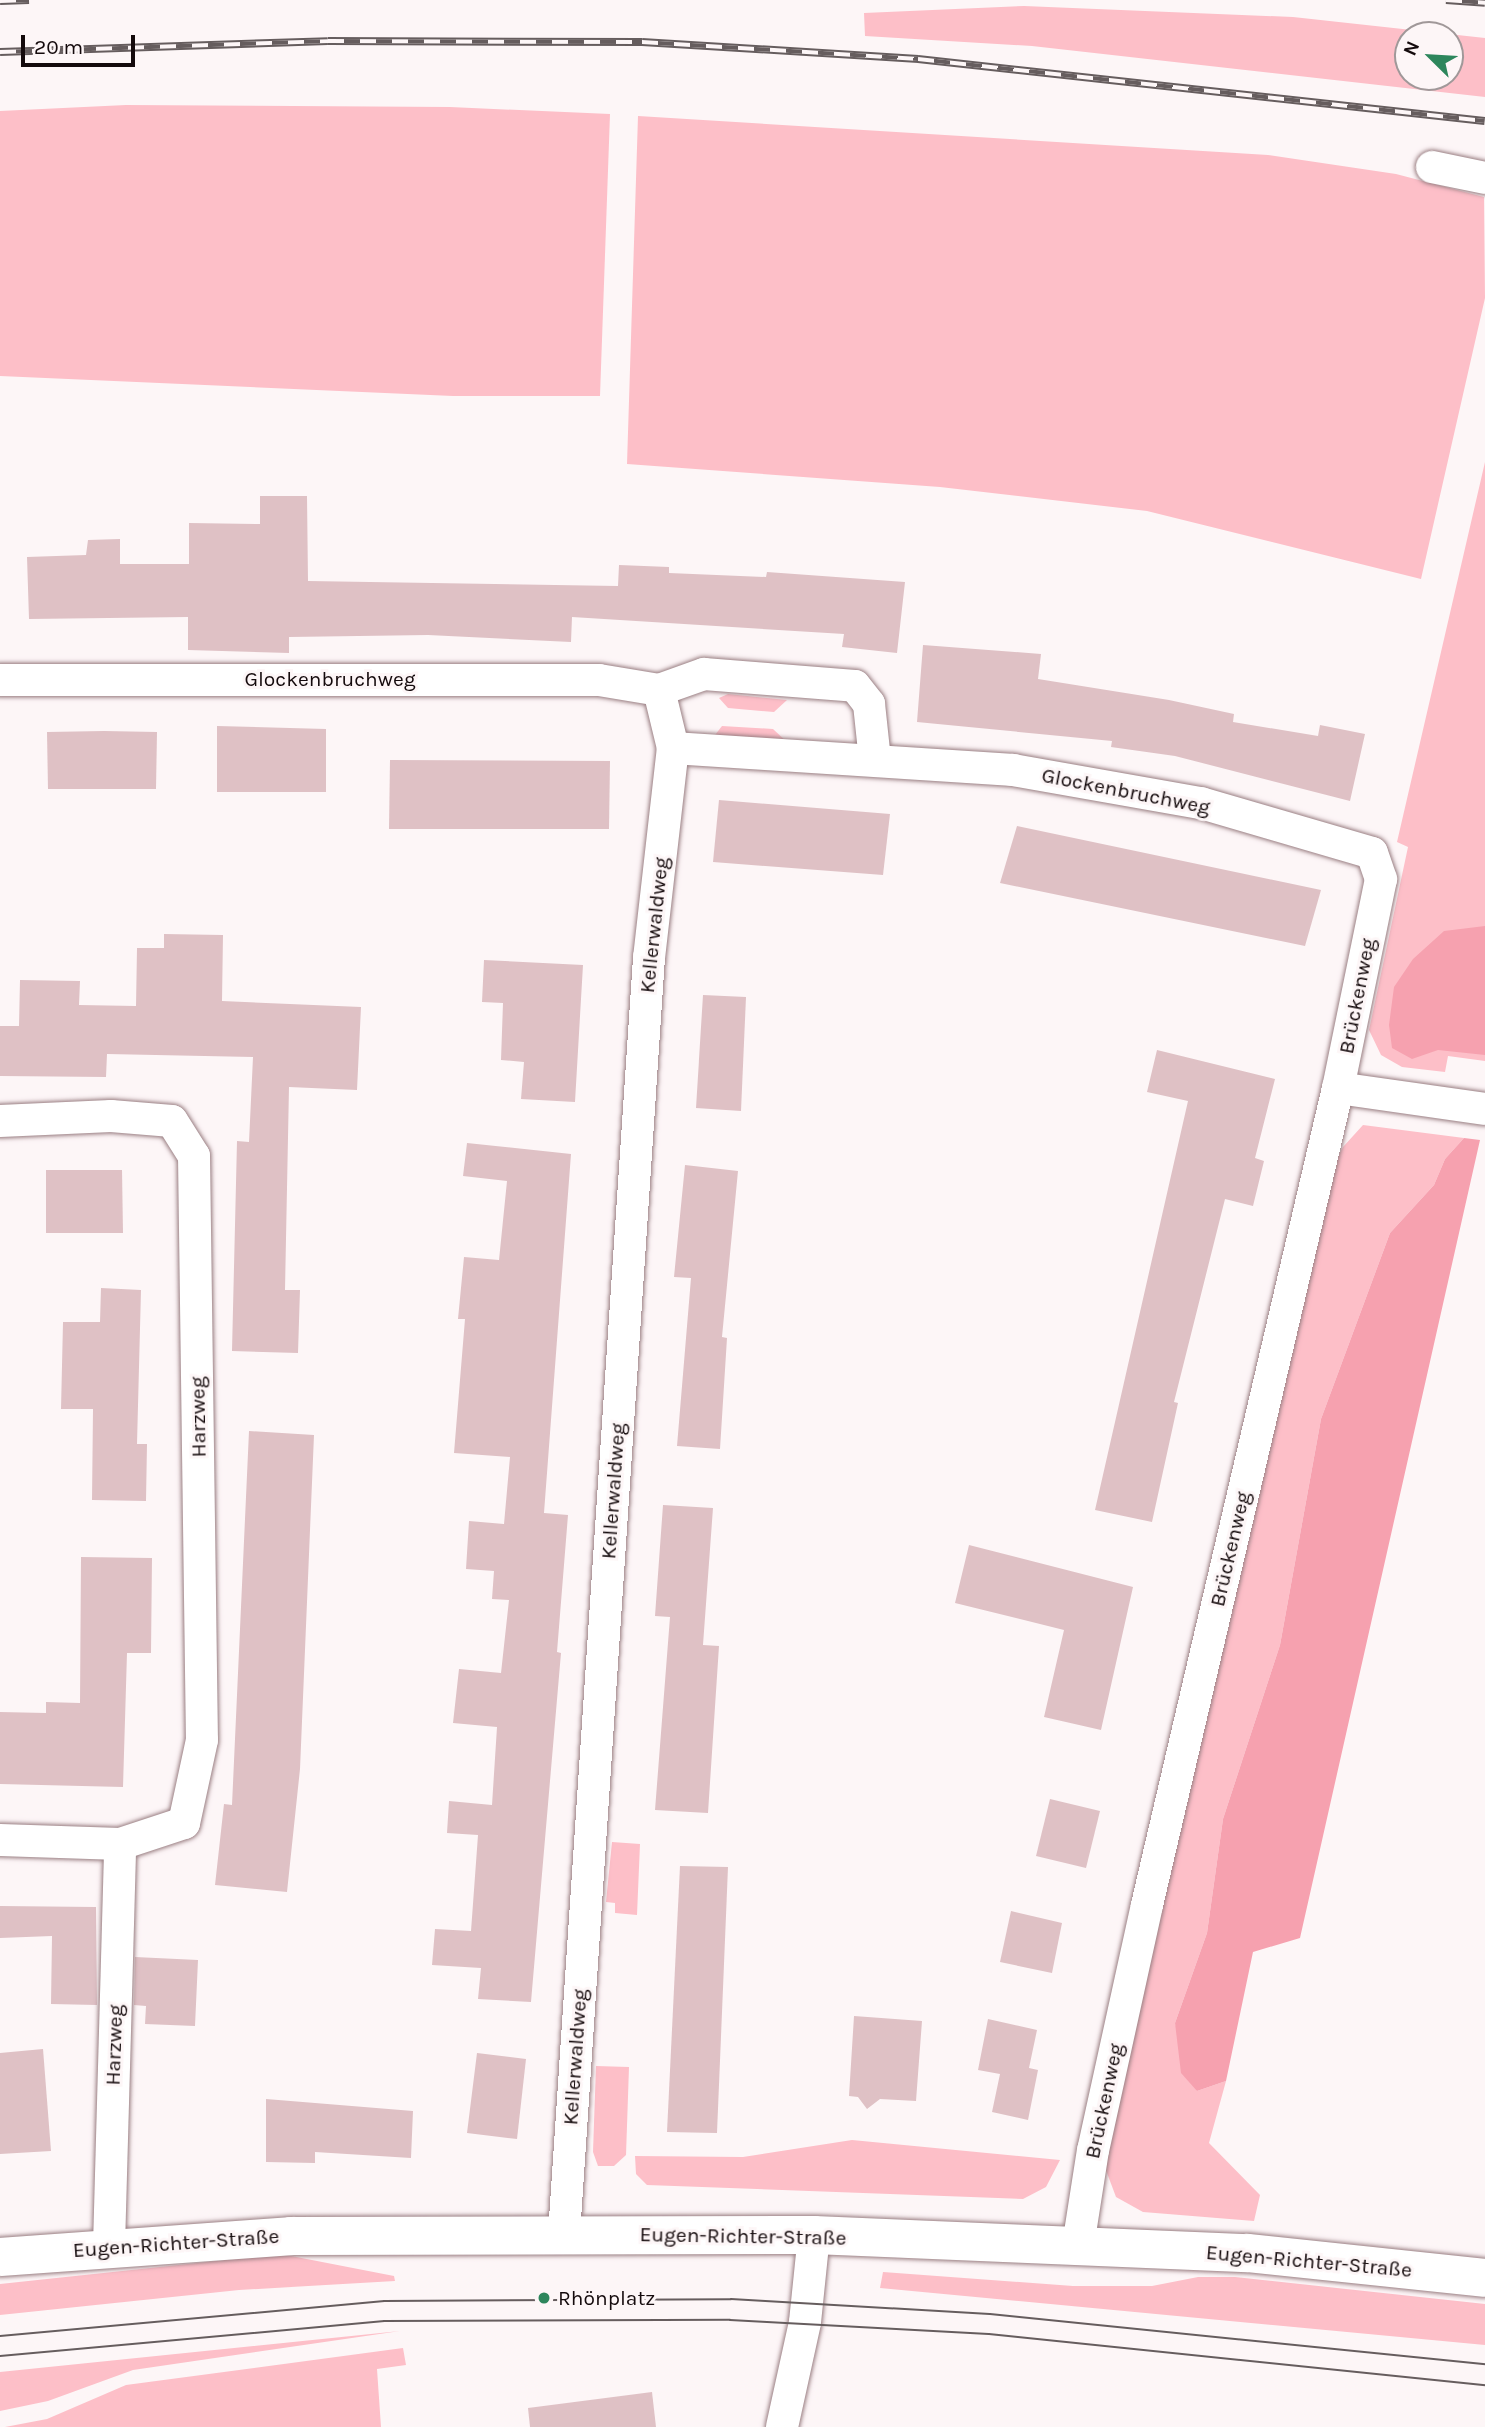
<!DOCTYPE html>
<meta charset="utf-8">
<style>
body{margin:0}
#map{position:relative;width:1485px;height:2427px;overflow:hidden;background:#fdf6f7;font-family:Karla,sans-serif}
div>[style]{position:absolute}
.green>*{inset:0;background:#fdbfc8}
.forest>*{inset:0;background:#f6a1af}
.building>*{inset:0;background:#dfc1c5}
.roads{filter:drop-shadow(0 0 2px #9a7f83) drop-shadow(0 0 2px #9a7f83)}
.street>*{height:32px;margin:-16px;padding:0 16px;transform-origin:16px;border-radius:16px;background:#fff}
.secondary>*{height:38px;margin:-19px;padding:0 19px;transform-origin:19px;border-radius:19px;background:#fff}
.tram>*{height:2px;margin:-1px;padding:0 1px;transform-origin:1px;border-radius:1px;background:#665d5e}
.rail>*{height:8px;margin-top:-4px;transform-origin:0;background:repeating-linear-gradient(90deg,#fdf6f7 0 16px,#665d5e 0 32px);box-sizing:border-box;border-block:2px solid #665d5e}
.dots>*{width:19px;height:19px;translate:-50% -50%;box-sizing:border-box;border:4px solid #fdf6f7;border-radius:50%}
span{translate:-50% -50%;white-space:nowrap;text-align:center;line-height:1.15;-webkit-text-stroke:6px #fdf6f7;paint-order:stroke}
.street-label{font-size:21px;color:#140a0c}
.poi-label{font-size:21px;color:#140a0c}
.left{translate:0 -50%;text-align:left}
.north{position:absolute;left:1394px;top:21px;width:70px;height:70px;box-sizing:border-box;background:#fdf6f7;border:2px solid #a09899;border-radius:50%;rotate:294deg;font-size:19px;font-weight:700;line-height:28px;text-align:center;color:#140a0c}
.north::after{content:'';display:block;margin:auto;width:24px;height:32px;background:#2d865c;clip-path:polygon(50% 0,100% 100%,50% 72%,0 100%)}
.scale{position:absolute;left:21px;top:35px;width:114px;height:32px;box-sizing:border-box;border:4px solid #140a0c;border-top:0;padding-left:9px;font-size:21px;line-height:24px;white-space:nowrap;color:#140a0c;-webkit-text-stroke:5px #fdf6f7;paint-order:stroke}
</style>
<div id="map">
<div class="green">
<div style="clip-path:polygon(evenodd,1024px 6px,1293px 17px,1485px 38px,1485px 97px,1032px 46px,865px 36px,864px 13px,1024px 6px,1408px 35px,1450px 35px,1450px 77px,1408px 77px,1408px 35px)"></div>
<div style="clip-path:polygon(126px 105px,450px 107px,610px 114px,600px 396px,453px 396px,0 376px,0 111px)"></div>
<div style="clip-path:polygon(638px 116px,1268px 155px,1396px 174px,1484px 197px,1485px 298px,1421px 579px,1147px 511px,940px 487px,627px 464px)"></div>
<div style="clip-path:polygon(1485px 462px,1485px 1061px,1448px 1056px,1445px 1072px,1402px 1067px,1381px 1055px,1369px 1030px,1408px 847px,1397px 842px)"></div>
<div style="clip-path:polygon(728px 694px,787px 700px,774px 712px,728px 708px,719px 698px)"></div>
<div style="clip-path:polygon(722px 726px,773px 729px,788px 743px,724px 739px,715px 735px)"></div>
<div style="clip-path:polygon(1363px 1125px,1464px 1138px,1445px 1159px,1434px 1185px,1390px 1233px,1321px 1419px,1280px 1645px,1223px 1819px,1207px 1933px,1175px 2023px,1197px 2091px,1226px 2081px,1209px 2143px,1260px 2195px,1254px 2221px,1143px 2212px,1116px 2197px,1104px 2165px,1330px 1172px,1343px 1147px)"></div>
<div style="clip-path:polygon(612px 1842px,640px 1844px,637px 1915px,615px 1913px,615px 1903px,606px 1902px)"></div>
<div style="clip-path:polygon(596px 2066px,629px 2067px,626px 2155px,614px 2166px,598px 2166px,593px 2152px)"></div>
<div style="clip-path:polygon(852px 2140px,1060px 2160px,1046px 2187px,1023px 2199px,647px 2185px,636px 2174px,635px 2156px,743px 2157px)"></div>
<div style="clip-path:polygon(281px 2254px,394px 2276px,395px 2281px,239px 2290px,0 2315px,0 2284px)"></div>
<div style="clip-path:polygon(883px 2272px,1073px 2286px,1152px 2286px,1198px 2277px,1235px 2277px,1485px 2304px,1485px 2345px,880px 2288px)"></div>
<div style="clip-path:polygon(400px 2331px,133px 2370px,48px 2401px,0 2411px,0 2372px)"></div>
<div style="clip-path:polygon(403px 2348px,406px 2365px,377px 2369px,381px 2427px,5px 2427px,47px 2419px,126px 2385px)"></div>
</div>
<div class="forest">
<div style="clip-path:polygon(1485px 926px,1485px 1055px,1438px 1050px,1412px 1059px,1392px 1048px,1389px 1025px,1394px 987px,1413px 959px,1444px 931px)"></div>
<div style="clip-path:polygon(1464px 1138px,1480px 1140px,1300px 1938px,1253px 1952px,1226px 2081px,1197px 2091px,1181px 2073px,1175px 2023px,1207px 1933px,1223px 1819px,1280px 1645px,1321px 1419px,1390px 1233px,1434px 1185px,1445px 1159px)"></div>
</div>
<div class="building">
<div style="clip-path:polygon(260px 496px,307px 496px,308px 581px,618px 586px,619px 565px,669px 567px,669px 573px,766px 577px,767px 572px,905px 582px,897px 653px,842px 647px,844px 634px,572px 617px,571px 642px,428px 635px,289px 637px,289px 653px,188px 650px,188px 617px,29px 619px,27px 557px,86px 555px,88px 540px,120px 539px,120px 564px,189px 564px,189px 523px,260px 524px)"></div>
<div style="clip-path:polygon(923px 645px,1041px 654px,1038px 679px,1169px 700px,1234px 714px,1233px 722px,1318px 736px,1320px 725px,1365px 734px,1350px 801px,1175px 756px,1111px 747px,1112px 741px,917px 722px)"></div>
<div style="clip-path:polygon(217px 726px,326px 729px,326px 792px,217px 792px)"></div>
<div style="clip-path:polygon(104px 731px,157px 732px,156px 789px,48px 789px,47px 732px)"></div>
<div style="clip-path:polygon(390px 760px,610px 761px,609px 829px,389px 829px)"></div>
<div style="clip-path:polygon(719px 800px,890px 814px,883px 875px,713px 862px)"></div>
<div style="clip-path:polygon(1017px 826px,1321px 890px,1305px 946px,1000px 883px)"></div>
<div style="clip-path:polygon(164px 934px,223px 935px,222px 1001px,361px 1007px,357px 1090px,289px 1087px,285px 1290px,300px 1290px,298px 1353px,232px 1351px,237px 1141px,249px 1142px,253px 1057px,107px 1054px,106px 1077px,0 1076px,0 1026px,19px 1026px,20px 980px,80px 981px,79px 1005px,136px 1006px,137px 948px,164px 948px)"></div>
<div style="clip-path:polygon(484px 960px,583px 965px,575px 1102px,521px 1099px,524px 1062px,501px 1060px,503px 1003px,482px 1002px)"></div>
<div style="clip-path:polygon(703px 995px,746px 997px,741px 1111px,696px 1108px)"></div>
<div style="clip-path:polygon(1157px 1050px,1275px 1079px,1255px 1158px,1264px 1161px,1253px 1206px,1225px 1199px,1174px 1402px,1178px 1403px,1152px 1522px,1095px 1510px,1188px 1101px,1147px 1092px)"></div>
<div style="clip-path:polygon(467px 1143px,571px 1154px,544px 1513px,568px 1515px,557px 1652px,561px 1653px,531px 2002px,478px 1999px,481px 1968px,432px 1965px,435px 1929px,471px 1931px,478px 1835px,447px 1833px,449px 1801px,492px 1805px,497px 1727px,453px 1723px,459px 1669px,501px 1673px,509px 1600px,492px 1599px,494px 1571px,466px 1569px,469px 1521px,504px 1524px,510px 1457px,454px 1453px,465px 1319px,458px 1319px,464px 1257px,499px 1260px,507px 1181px,463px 1176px)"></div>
<div style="clip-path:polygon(685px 1165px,738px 1171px,722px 1337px,727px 1338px,720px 1449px,677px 1446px,691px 1278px,674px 1277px)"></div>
<div style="clip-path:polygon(46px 1170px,122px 1170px,123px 1233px,46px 1233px)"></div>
<div style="clip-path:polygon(101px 1288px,141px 1290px,137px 1444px,147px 1444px,146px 1501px,92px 1500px,93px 1409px,61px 1409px,63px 1322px,100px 1322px)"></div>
<div style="clip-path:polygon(249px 1431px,314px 1435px,300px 1769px,287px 1892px,215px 1885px,224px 1804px,232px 1805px)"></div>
<div style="clip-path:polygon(663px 1505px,713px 1508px,703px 1645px,719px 1646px,708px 1813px,655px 1810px,670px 1617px,655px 1616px)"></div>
<div style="clip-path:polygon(969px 1545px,1133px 1587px,1101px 1730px,1044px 1717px,1064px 1630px,955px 1603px)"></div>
<div style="clip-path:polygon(81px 1557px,152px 1558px,151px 1653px,127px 1653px,123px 1787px,0 1784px,0 1712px,46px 1713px,46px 1702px,80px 1703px)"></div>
<div style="clip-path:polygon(1050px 1799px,1100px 1811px,1086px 1868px,1036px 1856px)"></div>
<div style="clip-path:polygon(680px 1866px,728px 1867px,717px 2133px,667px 2132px)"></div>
<div style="clip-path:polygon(0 1906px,96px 1907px,97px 2005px,51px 2004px,52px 1936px,0 1938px)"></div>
<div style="clip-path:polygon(1011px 1911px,1062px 1923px,1052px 1973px,1000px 1962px)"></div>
<div style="clip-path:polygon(135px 1957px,198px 1960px,195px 2026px,145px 2024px,146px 2006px,134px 2005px)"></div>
<div style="clip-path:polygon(854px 2016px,922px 2021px,916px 2101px,880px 2099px,867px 2109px,858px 2097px,849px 2096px)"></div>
<div style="clip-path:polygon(988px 2019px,1037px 2030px,1029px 2068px,1038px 2070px,1028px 2120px,992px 2112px,1000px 2074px,978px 2070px)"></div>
<div style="clip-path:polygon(43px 2049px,51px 2151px,0 2154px,0 2053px)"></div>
<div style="clip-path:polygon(477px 2053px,526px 2059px,517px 2139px,467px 2133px)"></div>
<div style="clip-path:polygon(266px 2099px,413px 2111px,411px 2158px,315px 2152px,315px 2163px,266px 2162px)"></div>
<div style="clip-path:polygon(652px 2392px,656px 2427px,530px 2427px,528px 2408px)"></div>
</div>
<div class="roads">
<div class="street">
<div style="left:1432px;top:167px;width:54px;rotate:11.7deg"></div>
<div style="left:0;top:680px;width:599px"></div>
<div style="left:599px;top:680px;width:61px;rotate:9.5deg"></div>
<div style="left:659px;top:690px;width:48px;rotate:-19.6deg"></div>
<div style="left:704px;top:674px;width:151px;rotate:4.5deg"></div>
<div style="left:855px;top:686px;width:23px;rotate:52deg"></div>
<div style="left:869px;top:704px;width:56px;rotate:83.9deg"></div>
<div style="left:673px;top:748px;width:341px;rotate:3.7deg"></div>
<div style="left:1013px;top:770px;width:191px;rotate:10deg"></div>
<div style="left:1201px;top:803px;width:178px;rotate:16.3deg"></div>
<div style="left:1372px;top:853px;width:28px;rotate:71deg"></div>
<div style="left:1381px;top:879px;width:213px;rotate:101.6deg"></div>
<div style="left:1338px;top:1088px;width:839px;rotate:103.16deg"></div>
<div style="left:1147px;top:1905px;width:251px;rotate:102.4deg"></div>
<div style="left:1093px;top:2150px;width:97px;rotate:98.9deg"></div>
<div style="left:1338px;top:1088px;width:148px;rotate:8.1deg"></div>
<div style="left:0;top:1121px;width:111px;rotate:-2.6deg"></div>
<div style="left:111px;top:1116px;width:61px;rotate:4.7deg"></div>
<div style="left:172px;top:1121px;width:41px;rotate:57.8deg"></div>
<div style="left:194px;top:1156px;width:584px;rotate:89.22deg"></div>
<div style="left:202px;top:1740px;width:85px;rotate:102.2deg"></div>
<div style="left:184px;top:1823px;width:67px;rotate:161.8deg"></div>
<div style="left:120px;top:1844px;width:120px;rotate:-178.1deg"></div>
<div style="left:564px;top:2234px;width:1279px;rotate:-86.19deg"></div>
<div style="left:649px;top:958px;width:211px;rotate:-83.5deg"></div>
<div style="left:673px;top:748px;width:60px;rotate:-103.6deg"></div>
<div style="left:109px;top:2246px;width:402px;rotate:-88.4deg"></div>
<div style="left:782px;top:2427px;width:107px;rotate:-77.6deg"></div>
<div style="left:805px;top:2322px;width:87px;rotate:-84.1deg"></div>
</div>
<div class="secondary">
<div style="left:0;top:2257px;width:292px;rotate:-4.1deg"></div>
<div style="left:291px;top:2236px;width:523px;rotate:-0.11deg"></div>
<div style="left:814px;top:2235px;width:434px;rotate:2.4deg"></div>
<div style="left:1248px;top:2253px;width:238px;rotate:6deg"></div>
</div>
</div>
<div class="tram">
<div style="left:0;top:2336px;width:386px;rotate:-5.2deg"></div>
<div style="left:384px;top:2301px;width:347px;rotate:-0.3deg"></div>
<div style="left:731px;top:2299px;width:259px;rotate:3.3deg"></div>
<div style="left:990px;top:2314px;width:498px;rotate:5.8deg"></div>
<div style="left:0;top:2356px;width:386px;rotate:-5.2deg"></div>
<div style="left:384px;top:2321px;width:346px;rotate:-0.2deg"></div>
<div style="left:730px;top:2320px;width:259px;rotate:3.1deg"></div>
<div style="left:989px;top:2334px;width:499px;rotate:5.9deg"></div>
</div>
<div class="rail">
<div style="left:1446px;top:0;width:39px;rotate:4deg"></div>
<div style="left:0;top:1px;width:29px;rotate:-2deg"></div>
<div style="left:0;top:52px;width:328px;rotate:-1.9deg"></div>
<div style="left:328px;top:41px;width:314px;rotate:0.2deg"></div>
<div style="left:642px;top:42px;width:277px;rotate:3.5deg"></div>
<div style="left:918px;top:59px;width:570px;rotate:6.24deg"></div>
</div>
<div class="dots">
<div style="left:544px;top:2298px;background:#2d865c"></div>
</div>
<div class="street-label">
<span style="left:330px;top:679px">Glockenbruchweg</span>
<span style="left:1126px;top:791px;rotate:11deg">Glockenbruchweg</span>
<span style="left:654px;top:925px;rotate:-84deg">Kellerwaldweg</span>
<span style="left:1357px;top:996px;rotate:-79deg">Brückenweg</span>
<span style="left:198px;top:1417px;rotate:-91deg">Harzweg</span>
<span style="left:613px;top:1491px;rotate:-86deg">Kellerwaldweg</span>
<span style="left:1230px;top:1549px;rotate:-77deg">Brückenweg</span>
<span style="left:114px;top:2045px;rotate:-88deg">Harzweg</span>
<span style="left:575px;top:2057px;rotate:-86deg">Kellerwaldweg</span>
<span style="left:1104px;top:2101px;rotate:-78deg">Brückenweg</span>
<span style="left:743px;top:2236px;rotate:1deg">Eugen-Richter-Straße</span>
<span style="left:176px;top:2243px;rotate:-4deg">Eugen-Richter-Straße</span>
<span style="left:1309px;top:2261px;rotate:5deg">Eugen-Richter-Straße</span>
</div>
<div class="poi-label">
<span class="left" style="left:558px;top:2298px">Rhönplatz</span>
</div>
<div class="north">N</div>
<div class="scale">20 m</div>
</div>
